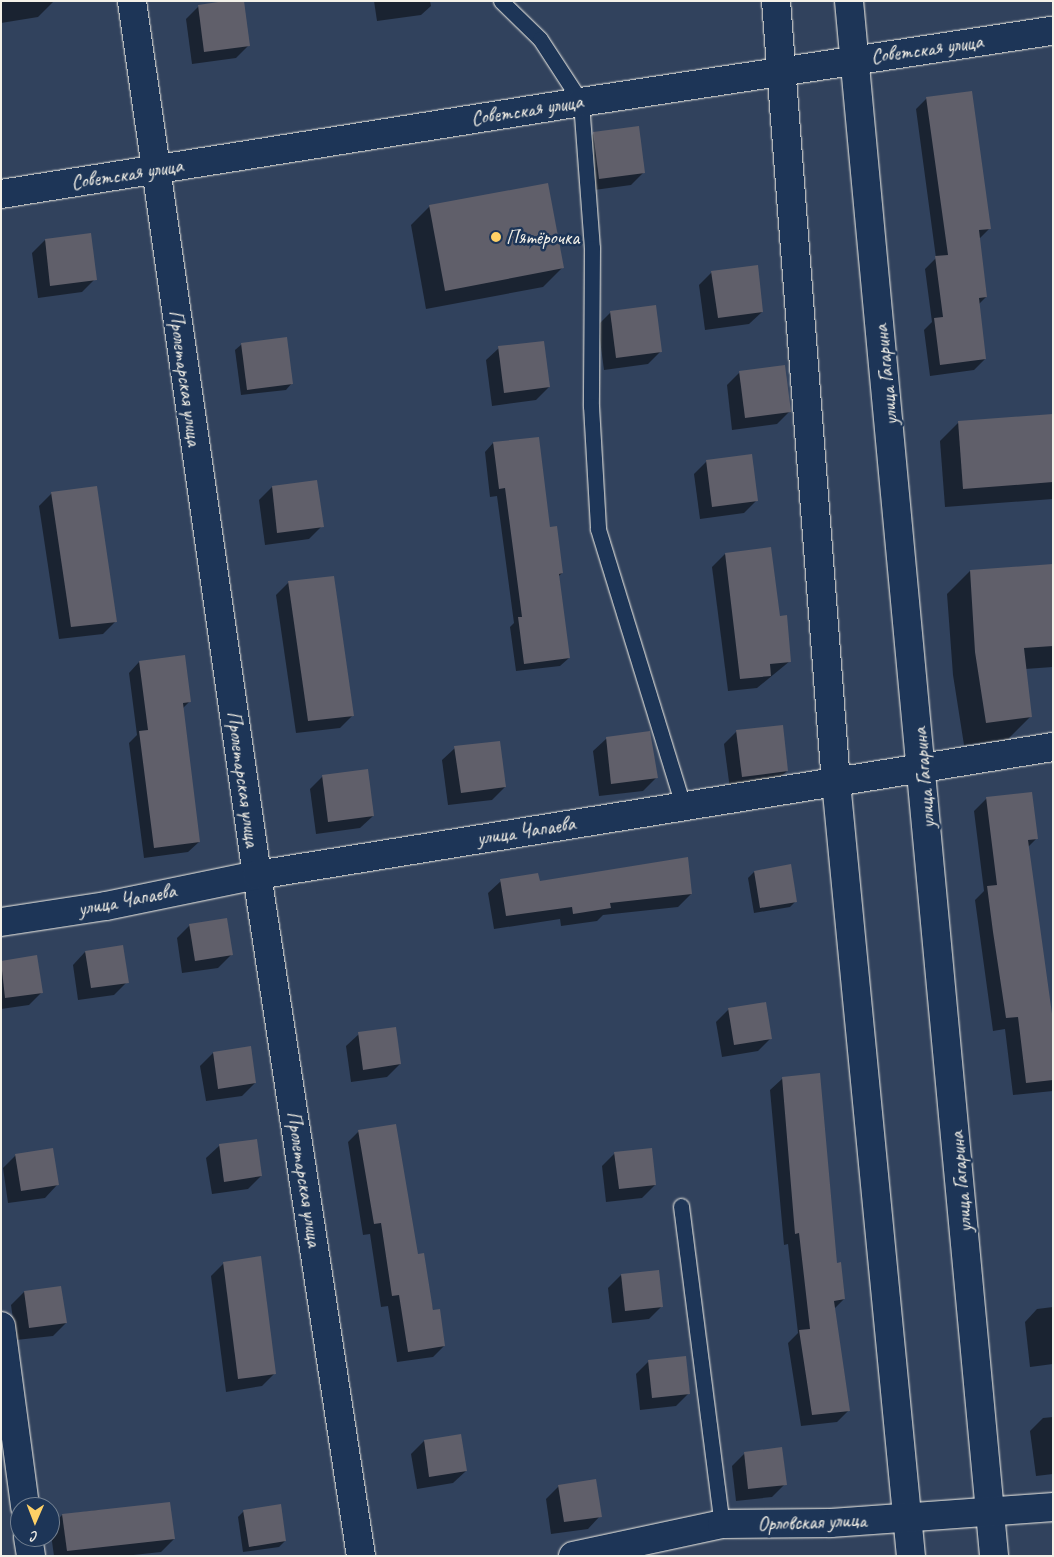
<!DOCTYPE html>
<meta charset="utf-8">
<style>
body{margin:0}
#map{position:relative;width:1054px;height:1557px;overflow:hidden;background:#31425d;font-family:Caveat,sans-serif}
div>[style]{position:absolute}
.shadow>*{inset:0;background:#0007}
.building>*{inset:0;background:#605f6a}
.roads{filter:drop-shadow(0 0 1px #f4f1e8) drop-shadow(0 0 1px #f4f1e8)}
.lane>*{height:15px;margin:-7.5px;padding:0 7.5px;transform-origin:7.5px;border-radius:7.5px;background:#1d3557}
.street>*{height:28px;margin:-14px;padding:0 14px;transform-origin:14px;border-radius:14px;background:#1d3557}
.secondary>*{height:28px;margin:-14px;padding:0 14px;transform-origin:14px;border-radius:14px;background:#1d3557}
.dots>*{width:14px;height:14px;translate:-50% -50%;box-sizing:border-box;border:2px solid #1d3557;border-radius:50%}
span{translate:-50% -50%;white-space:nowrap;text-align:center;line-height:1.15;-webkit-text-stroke:5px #1d3557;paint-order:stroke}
.street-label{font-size:20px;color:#f4f1e8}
.poi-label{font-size:20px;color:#f4f1e8}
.left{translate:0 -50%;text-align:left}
.frame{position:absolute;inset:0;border:2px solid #f4f1e8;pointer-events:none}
.north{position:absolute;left:10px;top:1497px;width:50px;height:50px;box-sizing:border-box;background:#1d3557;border:1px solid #738091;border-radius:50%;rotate:181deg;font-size:14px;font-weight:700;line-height:20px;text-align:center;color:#f4f1e8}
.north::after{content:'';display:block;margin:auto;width:18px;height:22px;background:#ffd166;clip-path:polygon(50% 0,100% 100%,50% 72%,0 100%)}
</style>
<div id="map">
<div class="shadow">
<div style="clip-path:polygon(1px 1px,54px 1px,38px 17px,1px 23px)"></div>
<div style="clip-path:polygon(374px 1px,430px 1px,431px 6px,421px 15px,377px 21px)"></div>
<div style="clip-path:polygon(199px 6px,249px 45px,236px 58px,192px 64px,186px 19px)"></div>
<div style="clip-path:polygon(927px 98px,989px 229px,979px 239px,986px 297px,978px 305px,985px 359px,974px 370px,930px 376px,924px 330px,932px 322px,925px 269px,936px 258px,916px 109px)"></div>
<div style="clip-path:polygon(594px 133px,644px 172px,631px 185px,587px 191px,581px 146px)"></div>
<div style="clip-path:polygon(430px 206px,562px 268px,543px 287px,426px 309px,411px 225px)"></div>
<div style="clip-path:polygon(45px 240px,95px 279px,82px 292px,38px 298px,32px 253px)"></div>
<div style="clip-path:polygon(712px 272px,762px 312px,749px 324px,705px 330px,699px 285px)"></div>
<div style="clip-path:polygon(611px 312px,661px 351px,648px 364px,604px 370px,598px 325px)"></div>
<div style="clip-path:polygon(242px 344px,292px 383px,286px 390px,241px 395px,235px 350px)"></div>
<div style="clip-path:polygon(499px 348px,549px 387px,536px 400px,492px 406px,486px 360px)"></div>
<div style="clip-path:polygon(740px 372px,790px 411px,777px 424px,732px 430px,727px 385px)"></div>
<div style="clip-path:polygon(1053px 415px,1053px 499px,945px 507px,940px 441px,959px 422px)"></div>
<div style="clip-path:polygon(493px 443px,549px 528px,562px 573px,558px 577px,569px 658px,560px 666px,516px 671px,510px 627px,514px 623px,497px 496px,490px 497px,485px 452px)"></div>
<div style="clip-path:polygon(707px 461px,757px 500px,744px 513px,700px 519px,694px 474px)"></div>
<div style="clip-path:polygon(272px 487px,322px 526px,309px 539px,265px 545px,259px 500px)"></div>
<div style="clip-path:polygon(52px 493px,116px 621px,103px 634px,59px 639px,39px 506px)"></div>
<div style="clip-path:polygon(725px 554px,779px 617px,790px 661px,757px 688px,728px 691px,712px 567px)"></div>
<div style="clip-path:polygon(1053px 565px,1053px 667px,1025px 669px,1031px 716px,1008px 739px,964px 745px,953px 675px,947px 594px,970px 571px)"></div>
<div style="clip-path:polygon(289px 582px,353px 715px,340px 728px,296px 733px,276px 595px)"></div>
<div style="clip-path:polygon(139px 662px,189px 702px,182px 709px,199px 842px,188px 852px,144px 858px,129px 743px,137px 735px,129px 673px)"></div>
<div style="clip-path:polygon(737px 731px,787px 771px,774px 783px,730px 789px,724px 744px)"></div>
<div style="clip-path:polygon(649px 733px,656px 778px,643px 791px,599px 796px,593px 751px,606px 739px)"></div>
<div style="clip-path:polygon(455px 748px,505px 787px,492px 800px,448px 805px,442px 760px)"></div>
<div style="clip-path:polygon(323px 776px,373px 816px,360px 828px,316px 834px,310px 789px)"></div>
<div style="clip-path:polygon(987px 798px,1037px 838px,1028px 847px,1053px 1031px,1053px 1091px,1013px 1095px,1005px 1029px,993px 1031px,975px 900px,984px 891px,974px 811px)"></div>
<div style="clip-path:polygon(687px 858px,691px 894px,678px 907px,603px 915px,597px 921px,561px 926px,560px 919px,494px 929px,488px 893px,501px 881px,538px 882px)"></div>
<div style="clip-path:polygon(754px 872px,796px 901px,790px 907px,754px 913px,748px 878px)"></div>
<div style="clip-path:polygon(190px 925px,231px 955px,218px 968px,182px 973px,177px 938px)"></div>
<div style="clip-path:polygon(85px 952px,127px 982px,114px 995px,78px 1000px,73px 965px)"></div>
<div style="clip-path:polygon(1px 962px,42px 992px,29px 1005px,1px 1009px)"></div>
<div style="clip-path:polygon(729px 1009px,771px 1038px,758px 1051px,722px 1057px,716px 1022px)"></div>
<div style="clip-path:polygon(359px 1034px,400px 1064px,387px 1077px,351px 1082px,346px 1046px)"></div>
<div style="clip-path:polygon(213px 1053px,255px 1083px,242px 1096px,206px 1101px,200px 1066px)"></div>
<div style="clip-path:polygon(819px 1075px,835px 1264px,844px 1299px,834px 1309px,849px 1410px,837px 1422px,801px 1426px,788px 1343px,798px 1333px,788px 1244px,784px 1245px,770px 1090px,782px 1079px)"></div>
<div style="clip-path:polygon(359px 1131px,417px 1256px,444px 1346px,433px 1357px,397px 1362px,388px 1306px,381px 1307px,370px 1234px,363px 1235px,348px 1142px)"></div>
<div style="clip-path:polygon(256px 1140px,261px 1176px,248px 1189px,212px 1194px,206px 1158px,219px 1146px)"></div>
<div style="clip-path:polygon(615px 1153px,655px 1185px,642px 1198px,606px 1202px,602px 1166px)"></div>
<div style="clip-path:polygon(16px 1155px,57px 1185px,45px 1198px,8px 1203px,3px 1168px)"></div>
<div style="clip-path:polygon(224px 1263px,275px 1373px,262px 1386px,226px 1392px,211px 1276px)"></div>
<div style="clip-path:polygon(621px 1275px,662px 1306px,649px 1319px,612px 1323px,608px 1288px)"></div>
<div style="clip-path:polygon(60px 1287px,66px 1323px,53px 1336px,16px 1340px,11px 1305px,24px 1292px)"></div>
<div style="clip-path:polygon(1053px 1307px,1053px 1364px,1030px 1367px,1025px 1322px,1037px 1309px)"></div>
<div style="clip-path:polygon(649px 1361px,689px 1393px,676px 1406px,640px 1410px,636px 1374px)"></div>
<div style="clip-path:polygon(1053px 1417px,1053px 1474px,1036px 1476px,1030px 1431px,1043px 1418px)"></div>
<div style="clip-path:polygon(424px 1441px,466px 1471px,453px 1483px,417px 1489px,411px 1454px)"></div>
<div style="clip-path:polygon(745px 1453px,785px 1484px,772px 1497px,736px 1501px,732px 1466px)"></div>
<div style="clip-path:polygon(559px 1486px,600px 1516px,588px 1529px,551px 1534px,546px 1499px)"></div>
<div style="clip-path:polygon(99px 1510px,99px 1513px,174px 1539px,161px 1552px,124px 1556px,54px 1556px,50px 1527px,62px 1515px)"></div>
<div style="clip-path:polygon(244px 1511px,285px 1541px,279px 1547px,243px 1552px,238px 1517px)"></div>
</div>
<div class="building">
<div style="clip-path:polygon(225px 1px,244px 1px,250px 46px,204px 52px,198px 5px)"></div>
<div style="clip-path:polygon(972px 91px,991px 229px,979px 230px,987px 297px,979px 298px,986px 359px,940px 365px,934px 318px,943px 317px,935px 256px,948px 255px,926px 97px)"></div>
<div style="clip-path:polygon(639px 126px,645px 173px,599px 179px,593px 132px)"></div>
<div style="clip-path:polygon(548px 183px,564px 268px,445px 291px,429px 205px)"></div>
<div style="clip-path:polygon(91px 233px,97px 280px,50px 286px,45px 239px)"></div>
<div style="clip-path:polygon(758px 265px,763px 312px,718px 318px,711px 271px)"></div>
<div style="clip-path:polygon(656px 305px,662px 352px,616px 358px,610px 311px)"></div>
<div style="clip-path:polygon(287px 337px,293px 384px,247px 390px,241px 343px)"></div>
<div style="clip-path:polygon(544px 341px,550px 387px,504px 393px,498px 346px)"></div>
<div style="clip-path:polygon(785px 365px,791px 412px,745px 418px,739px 371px)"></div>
<div style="clip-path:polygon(1053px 414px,1053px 482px,963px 489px,958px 421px)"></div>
<div style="clip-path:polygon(539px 437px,550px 527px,557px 526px,563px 573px,559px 574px,570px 658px,524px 664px,518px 617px,522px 617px,505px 488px,499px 489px,493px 442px)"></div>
<div style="clip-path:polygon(752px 454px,758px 501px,712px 507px,706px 460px)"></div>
<div style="clip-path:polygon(317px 480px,324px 527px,277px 533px,272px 486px)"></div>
<div style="clip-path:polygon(97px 486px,117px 622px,71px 627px,51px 492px)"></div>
<div style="clip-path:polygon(771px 547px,780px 616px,787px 615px,791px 662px,770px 664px,771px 676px,740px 679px,725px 553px)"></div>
<div style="clip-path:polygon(1053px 564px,1053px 646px,1024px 648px,1032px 717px,986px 723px,975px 652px,970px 570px)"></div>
<div style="clip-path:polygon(334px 576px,354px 716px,308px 721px,288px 581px)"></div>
<div style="clip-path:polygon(185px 655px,191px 702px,183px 703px,200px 842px,154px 848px,139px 731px,148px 730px,139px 661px)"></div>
<div style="clip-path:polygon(783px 725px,788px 771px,742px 777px,736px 730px)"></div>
<div style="clip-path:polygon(650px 731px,658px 778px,611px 784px,606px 737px)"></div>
<div style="clip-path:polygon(500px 741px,506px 787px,461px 793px,454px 746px)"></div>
<div style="clip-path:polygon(368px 769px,374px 816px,328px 822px,322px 775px)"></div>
<div style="clip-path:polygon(1032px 792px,1038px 839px,1028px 840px,1053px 1021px,1053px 1080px,1026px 1083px,1018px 1017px,1006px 1018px,993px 932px,987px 886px,997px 885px,986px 797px)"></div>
<div style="clip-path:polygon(688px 857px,692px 894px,610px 903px,611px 908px,573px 914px,572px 907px,506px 916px,500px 879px,538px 873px,540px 881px)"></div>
<div style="clip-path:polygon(791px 864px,797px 902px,760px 908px,754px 871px)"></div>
<div style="clip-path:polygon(227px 918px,233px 955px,195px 961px,189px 924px)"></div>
<div style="clip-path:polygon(123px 945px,129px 983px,91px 988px,85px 951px)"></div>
<div style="clip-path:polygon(37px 955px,43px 993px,5px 998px,1px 961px)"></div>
<div style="clip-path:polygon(766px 1002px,772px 1039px,734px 1045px,728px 1008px)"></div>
<div style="clip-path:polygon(396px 1027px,401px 1064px,363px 1070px,358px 1032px)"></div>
<div style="clip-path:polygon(251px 1046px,256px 1083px,218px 1089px,213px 1052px)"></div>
<div style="clip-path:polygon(820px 1073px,837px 1263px,841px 1262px,845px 1299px,834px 1301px,850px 1411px,812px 1415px,799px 1330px,810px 1329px,799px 1233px,795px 1234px,782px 1077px)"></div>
<div style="clip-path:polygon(396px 1124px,418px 1254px,424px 1253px,433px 1310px,440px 1309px,445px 1346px,408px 1352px,399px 1295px,392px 1296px,381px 1223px,374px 1224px,358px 1130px)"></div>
<div style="clip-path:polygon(257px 1139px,262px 1176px,224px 1182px,219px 1144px)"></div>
<div style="clip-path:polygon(53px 1148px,59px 1185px,21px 1191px,15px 1154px)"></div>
<div style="clip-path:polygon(652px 1148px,656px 1185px,619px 1189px,614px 1152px)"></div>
<div style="clip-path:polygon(261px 1256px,276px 1374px,238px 1379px,223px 1262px)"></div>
<div style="clip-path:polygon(659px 1270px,663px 1307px,625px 1311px,621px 1274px)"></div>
<div style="clip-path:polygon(61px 1286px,67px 1323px,29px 1328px,24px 1291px)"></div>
<div style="clip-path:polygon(686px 1356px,690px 1394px,652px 1398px,648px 1360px)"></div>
<div style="clip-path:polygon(461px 1434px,467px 1471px,429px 1477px,424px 1440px)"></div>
<div style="clip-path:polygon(782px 1447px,787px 1485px,748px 1489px,744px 1452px)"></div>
<div style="clip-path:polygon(596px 1479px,602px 1517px,564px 1522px,558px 1485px)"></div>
<div style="clip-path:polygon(170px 1502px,175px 1539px,67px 1551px,62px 1514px)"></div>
<div style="clip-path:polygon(281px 1504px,286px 1541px,249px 1547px,243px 1510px)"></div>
</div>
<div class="roads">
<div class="lane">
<div style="left:501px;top:1px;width:54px;rotate:44.3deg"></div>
<div style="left:540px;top:39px;width:75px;rotate:56.9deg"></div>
<div style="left:581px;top:102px;width:146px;rotate:85.7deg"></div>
<div style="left:592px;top:248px;width:158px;rotate:90.4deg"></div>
<div style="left:591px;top:406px;width:123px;rotate:86.7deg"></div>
<div style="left:598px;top:529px;width:290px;rotate:72.9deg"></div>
<div style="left:681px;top:1206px;width:321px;rotate:82.7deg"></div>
</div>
<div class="street">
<div style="left:132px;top:1px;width:883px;rotate:81.86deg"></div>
<div style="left:257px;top:875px;width:689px;rotate:81.32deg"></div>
<div style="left:776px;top:1px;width:783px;rotate:85.61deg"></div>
<div style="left:836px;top:782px;width:778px;rotate:84.47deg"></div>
<div style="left:849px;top:1px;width:1562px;rotate:84.67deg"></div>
<div style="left:1px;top:922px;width:106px;rotate:-8.7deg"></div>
<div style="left:106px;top:906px;width:154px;rotate:-11.6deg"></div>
<div style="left:257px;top:875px;width:806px;rotate:-9.14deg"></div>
<div style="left:1px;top:1326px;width:183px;rotate:82.4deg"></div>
<div style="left:28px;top:1537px;width:19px;rotate:81deg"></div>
<div style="left:573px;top:1556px;width:152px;rotate:-12.1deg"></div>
<div style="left:722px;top:1524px;width:109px;rotate:-0.5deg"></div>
<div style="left:831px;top:1523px;width:223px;rotate:-4.1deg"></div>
</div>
<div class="secondary">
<div style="left:1px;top:194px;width:587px;rotate:-9.01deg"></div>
<div style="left:581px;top:102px;width:477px;rotate:-8.6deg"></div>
</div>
</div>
<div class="dots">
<div style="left:496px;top:237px;background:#ffd166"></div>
</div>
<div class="street-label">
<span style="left:927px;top:49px;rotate:-8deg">Советская улица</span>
<span style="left:527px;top:110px;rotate:-9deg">Советская улица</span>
<span style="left:127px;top:174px;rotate:-9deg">Советская улица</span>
<span style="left:886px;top:375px;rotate:-96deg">улица Гагарина</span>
<span style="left:185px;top:378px;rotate:82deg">Пролетарская улица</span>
<span style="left:924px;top:778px;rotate:-95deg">улица Гагарина</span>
<span style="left:243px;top:779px;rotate:82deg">Пролетарская улица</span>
<span style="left:526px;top:831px;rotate:-9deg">улица Чапаева</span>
<span style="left:127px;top:900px;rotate:-11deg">улица Чапаева</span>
<span style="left:304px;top:1179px;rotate:81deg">Пролетарская улица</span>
<span style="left:961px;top:1182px;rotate:-95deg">улица Гагарина</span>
<span style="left:812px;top:1522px;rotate:-2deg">Орловская улица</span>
</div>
<div class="poi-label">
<span class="left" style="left:506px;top:237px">Пятёрочка</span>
</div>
<div class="frame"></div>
<div class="north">С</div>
</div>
